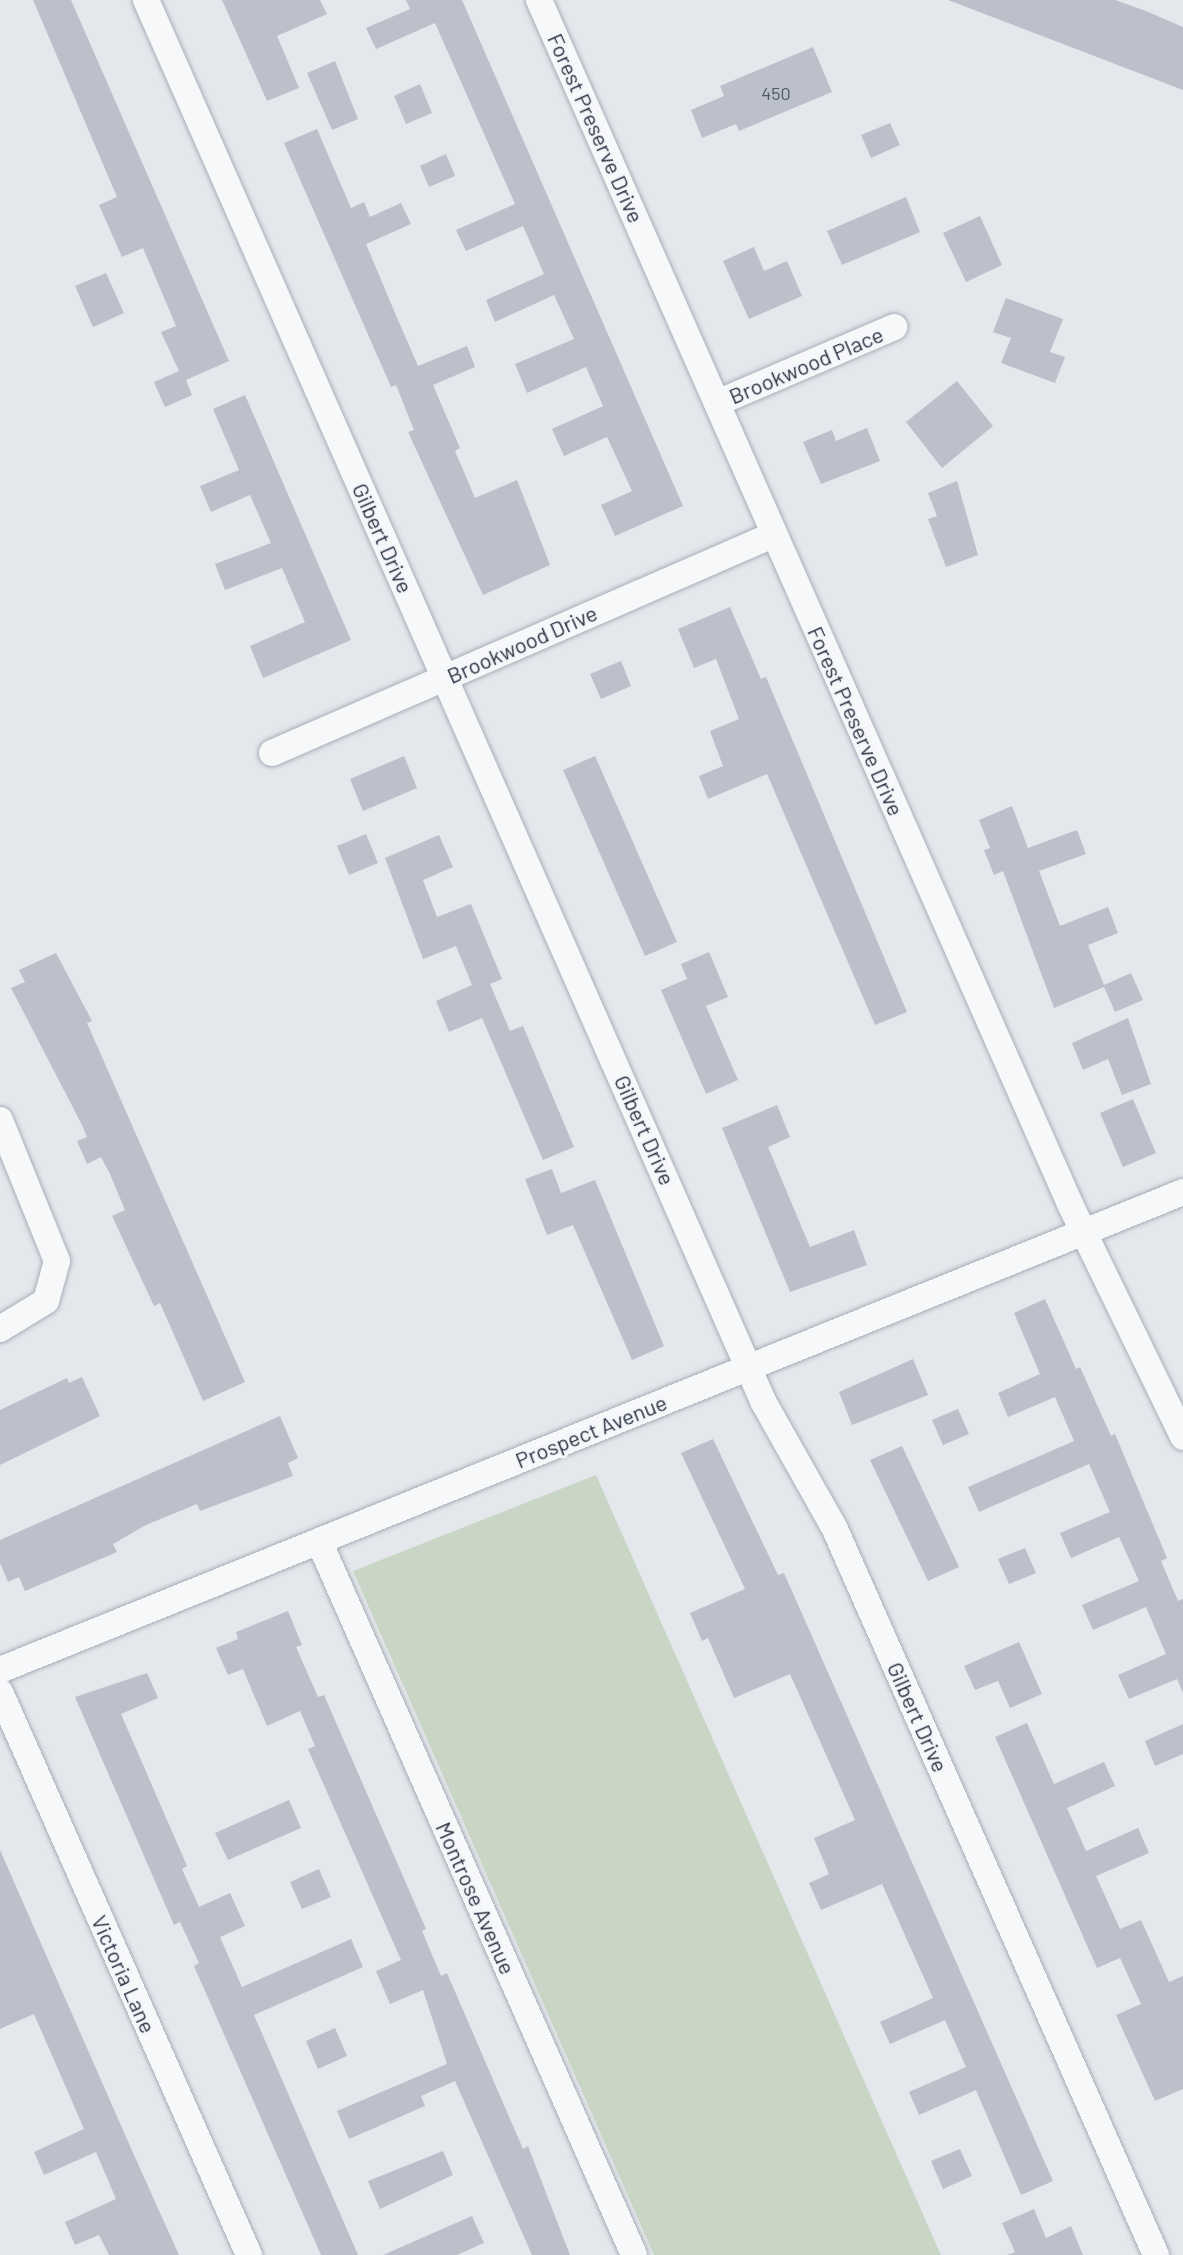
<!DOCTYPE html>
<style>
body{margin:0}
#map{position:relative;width:1183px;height:2255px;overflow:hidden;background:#e4e7ec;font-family:Barlow,sans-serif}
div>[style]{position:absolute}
.green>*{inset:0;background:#c9d6c5}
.building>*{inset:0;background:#bbc0ca}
.roads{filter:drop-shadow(0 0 2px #a9aeb7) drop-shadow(0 0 2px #a9aeb7)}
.minor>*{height:26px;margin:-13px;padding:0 13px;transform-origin:13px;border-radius:13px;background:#f7f8fa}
span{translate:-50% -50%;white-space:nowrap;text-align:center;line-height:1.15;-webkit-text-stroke:6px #f4f6f9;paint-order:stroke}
.number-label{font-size:18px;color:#4f5766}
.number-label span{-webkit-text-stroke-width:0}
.street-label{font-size:22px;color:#2b3445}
</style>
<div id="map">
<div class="green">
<div style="clip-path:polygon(596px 1475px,941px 2255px,654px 2255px,353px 1571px)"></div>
</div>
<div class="building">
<div style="clip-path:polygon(33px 0,71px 0,229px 361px,186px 380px,192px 395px,165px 407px,154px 382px,179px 371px,161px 332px,176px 326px,143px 248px,122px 257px,99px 205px,117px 197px)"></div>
<div style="clip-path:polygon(222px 0,320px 0,327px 14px,277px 36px,299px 88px,267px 101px)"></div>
<div style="clip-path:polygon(406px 0,462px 0,683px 506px,615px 536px,601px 505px,632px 491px,607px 437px,564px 456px,552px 429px,603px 406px,586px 367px,527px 393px,515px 364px,574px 339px,554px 295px,495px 322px,486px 300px,544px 274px,523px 226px,466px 251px,456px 230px,515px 204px,435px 23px,376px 49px,366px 28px,410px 9px)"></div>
<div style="clip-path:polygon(948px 0,1115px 0,1146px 11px,1183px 27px,1183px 90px)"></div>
<div style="clip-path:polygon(813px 47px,832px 92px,739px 131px,736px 124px,702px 138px,691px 110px,724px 96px,720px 86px)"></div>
<div style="clip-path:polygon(335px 61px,358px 119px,332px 130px,307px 73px)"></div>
<div style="clip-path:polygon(420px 84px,432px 113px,406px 124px,394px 96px)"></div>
<div style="clip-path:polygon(890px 123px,900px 145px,871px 158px,861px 135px)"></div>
<div style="clip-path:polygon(317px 129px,351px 208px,364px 202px,370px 217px,401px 203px,411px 224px,366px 244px,395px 313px,418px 366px,467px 346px,475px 367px,433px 385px,460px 448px,455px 451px,475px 498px,517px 480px,550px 565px,483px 595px,408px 432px,414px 430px,396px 385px,391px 387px,284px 143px)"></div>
<div style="clip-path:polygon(446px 154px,455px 176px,429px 187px,420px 166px)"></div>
<div style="clip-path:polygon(906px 197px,920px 232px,842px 265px,827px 231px)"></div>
<div style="clip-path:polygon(980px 216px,1002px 265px,966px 282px,943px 233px)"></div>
<div style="clip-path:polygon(754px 247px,764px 271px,787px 261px,802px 296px,749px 319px,723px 261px)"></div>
<div style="clip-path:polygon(106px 273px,124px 313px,93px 327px,75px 286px)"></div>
<div style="clip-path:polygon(1006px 298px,1063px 319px,1050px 352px,1065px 357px,1055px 383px,1001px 363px,1011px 338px,993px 332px)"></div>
<div style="clip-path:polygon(957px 381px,993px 426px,942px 468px,906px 422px)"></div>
<div style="clip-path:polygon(245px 395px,351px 640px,263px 678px,250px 646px,305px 622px,282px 568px,225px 590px,215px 564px,271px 543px,250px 495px,211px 512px,200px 486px,239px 470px,213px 409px)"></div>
<div style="clip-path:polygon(867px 428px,880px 461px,821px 484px,803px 442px,832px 430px,836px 441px)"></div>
<div style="clip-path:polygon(957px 481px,978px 555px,946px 567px,928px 519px,937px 516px,928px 493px)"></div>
<div style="clip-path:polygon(730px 607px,761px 679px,766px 677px,907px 1012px,875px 1025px,767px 774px,708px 799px,699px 776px,723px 766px,710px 731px,739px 719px,716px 659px,694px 668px,678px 629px)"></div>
<div style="clip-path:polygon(621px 661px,631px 686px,601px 699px,590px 674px)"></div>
<div style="clip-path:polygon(404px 756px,417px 788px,363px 811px,350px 779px)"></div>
<div style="clip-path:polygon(595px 756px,677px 942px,645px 956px,563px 770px)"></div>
<div style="clip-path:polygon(1012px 806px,1028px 848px,1077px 830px,1086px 854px,1039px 871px,1060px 926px,1108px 907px,1118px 933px,1088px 945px,1104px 985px,1131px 973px,1143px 1000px,1115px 1012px,1104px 987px,1054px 1008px,1003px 871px,994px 875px,984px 850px,990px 848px,979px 820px)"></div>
<div style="clip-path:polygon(366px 834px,378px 863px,349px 875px,337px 846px)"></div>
<div style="clip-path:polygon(439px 835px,453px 867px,423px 880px,437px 917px,471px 904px,502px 979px,490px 984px,510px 1031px,523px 1026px,574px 1147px,543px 1160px,482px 1018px,449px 1032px,436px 1001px,472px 985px,456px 946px,423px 959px,385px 858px)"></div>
<div style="clip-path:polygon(709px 952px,728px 997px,706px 1006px,738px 1080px,706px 1094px,661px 990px,687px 979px,681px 964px)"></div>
<div style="clip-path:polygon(56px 953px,92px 1021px,87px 1023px,245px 1382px,203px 1401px,160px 1303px,154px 1306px,112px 1216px,125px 1210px,109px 1172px,101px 1157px,87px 1164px,77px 1141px,87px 1137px,82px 1125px,11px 988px,25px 982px,19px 970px)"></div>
<div style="clip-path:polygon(1128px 1018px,1151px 1084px,1122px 1095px,1108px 1059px,1083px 1070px,1072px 1043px)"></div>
<div style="clip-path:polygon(1133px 1099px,1156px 1153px,1123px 1167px,1100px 1113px)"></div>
<div style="clip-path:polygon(777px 1105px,790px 1137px,768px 1147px,810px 1247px,854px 1230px,867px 1265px,790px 1292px,722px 1128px)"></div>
<div style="clip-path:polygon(552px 1169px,561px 1193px,595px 1180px,664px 1346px,632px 1360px,573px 1225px,547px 1235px,525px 1179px)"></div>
<div style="clip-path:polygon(1045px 1299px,1076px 1369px,1080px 1367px,1111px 1436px,1115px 1434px,1167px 1558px,1161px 1561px,1178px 1601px,1183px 1599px,1183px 1693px,1177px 1679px,1129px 1699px,1118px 1675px,1166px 1654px,1146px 1607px,1093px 1630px,1082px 1605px,1139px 1581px,1119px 1537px,1071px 1558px,1060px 1533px,1110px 1512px,1089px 1464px,979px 1512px,968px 1487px,1074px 1441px,1055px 1397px,1008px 1417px,998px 1393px,1040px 1374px,1014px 1313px)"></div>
<div style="clip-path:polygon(913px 1359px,928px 1395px,852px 1425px,839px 1392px)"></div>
<div style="clip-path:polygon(82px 1377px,100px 1416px,0 1465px,0 1410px,67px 1378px,69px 1383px)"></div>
<div style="clip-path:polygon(958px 1409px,969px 1434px,943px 1445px,932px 1420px)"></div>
<div style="clip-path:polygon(280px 1416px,298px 1458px,288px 1463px,293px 1476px,200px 1511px,197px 1504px,146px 1525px,113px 1544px,117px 1552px,25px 1591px,19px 1577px,8px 1582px,0 1563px,0 1540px)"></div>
<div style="clip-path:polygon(713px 1439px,778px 1575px,784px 1573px,1053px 2181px,1021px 2195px,976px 2090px,919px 2115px,909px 2092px,966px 2067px,945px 2020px,890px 2044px,880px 2022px,933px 1998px,882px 1884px,821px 1910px,809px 1883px,829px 1874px,814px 1838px,855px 1820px,790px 1674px,734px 1698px,708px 1638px,702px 1641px,690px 1613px,745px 1589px,681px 1453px)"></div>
<div style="clip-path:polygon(902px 1446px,959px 1567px,928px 1581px,870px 1460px)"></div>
<div style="clip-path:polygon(1025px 1548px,1036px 1573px,1009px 1584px,998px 1559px)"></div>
<div style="clip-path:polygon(288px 1611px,302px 1645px,296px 1647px,318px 1697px,324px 1695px,426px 1929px,422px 1931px,441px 1976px,447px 1973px,523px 2149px,528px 2146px,570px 2255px,532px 2255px,455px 2081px,421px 2096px,425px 2106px,349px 2139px,337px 2111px,447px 2064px,423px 1990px,390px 2004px,376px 1971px,401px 1960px,308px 1749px,315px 1746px,300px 1711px,267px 1726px,243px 1669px,228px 1675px,216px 1648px,238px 1639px,236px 1632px)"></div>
<div style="clip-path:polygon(1019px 1642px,1042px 1694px,1010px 1708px,998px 1681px,975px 1690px,964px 1666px)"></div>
<div style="clip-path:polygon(147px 1673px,158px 1698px,121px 1714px,187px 1866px,182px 1869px,199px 1907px,230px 1893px,245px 1926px,220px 1937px,242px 1987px,351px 1939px,363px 1967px,254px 2015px,358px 2255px,321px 2255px,194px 1966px,199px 1963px,180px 1922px,174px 1925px,75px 1697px)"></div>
<div style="clip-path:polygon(1027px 1723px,1054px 1784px,1104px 1762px,1115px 1786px,1067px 1808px,1086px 1851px,1138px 1828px,1149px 1853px,1096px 1876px,1120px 1929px,1141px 1920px,1169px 1982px,1183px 1976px,1183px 2089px,1155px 2101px,1116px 2015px,1141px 2004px,1120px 1958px,1097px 1968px,995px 1737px)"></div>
<div style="clip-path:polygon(1183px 1724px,1183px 1754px,1155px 1766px,1145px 1741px)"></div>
<div style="clip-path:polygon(289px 1800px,301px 1828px,228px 1860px,215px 1833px)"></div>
<div style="clip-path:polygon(0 1850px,130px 2146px,179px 2255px,109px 2255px,99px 2235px,75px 2245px,65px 2222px,116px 2199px,96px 2152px,44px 2175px,34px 2152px,84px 2129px,34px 2014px,0 2029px)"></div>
<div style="clip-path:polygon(319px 1869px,331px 1897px,302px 1909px,290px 1882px)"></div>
<div style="clip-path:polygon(335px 2028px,347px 2056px,318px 2069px,306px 2041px)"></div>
<div style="clip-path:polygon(960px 2149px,972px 2176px,943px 2189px,931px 2161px)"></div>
<div style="clip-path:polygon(443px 2151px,453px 2175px,380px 2209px,368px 2181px)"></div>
<div style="clip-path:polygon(1034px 2209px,1046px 2238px,1071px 2226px,1083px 2255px,1007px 2255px,1015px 2252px,1002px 2223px)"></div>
<div style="clip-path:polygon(472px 2216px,484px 2243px,457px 2255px,383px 2255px)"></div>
</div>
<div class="roads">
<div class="minor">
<div style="left:146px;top:0;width:1533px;rotate:66.23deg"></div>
<div style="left:764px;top:1403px;width:142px;rotate:60.6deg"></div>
<div style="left:834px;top:1527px;width:796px;rotate:66.14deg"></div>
<div style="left:539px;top:0;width:1316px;rotate:66.2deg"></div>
<div style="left:1070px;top:1204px;width:259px;rotate:64.1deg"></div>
<div style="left:717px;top:403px;width:193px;rotate:-23.2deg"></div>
<div style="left:272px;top:753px;width:546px;rotate:-23.52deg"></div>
<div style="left:0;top:1120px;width:152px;rotate:68deg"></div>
<div style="left:57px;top:1261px;width:41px;rotate:105.4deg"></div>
<div style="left:46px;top:1301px;width:54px;rotate:148.7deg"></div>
<div style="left:319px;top:1541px;width:780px;rotate:66.19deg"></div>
<div style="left:0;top:1670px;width:1276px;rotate:-22deg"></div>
<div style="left:0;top:1692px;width:616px;rotate:66.14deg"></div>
</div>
</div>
<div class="number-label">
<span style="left:776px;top:93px">450</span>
</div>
<div class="street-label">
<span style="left:596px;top:128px;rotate:66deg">Forest Preserve Drive</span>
<span style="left:806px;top:365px;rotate:-23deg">Brookwood Place</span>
<span style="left:383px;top:538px;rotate:66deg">Gilbert Drive</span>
<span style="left:522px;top:644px;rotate:-24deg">Brookwood Drive</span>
<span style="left:856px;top:721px;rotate:66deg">Forest Preserve Drive</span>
<span style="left:645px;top:1130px;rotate:66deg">Gilbert Drive</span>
<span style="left:591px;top:1431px;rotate:-22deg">Prospect Avenue</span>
<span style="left:918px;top:1717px;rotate:66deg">Gilbert Drive</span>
<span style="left:476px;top:1898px;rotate:66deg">Montrose Avenue</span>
<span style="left:124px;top:1974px;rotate:66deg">Victoria Lane</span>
</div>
</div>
